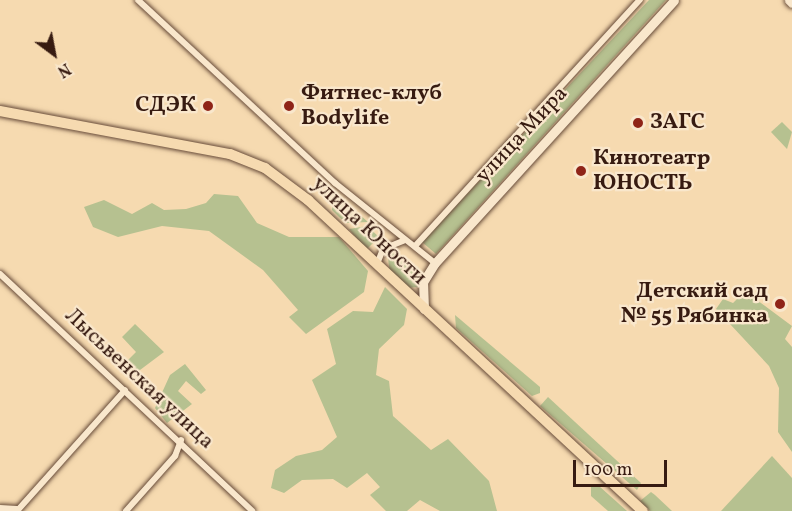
<!DOCTYPE html>
<meta charset="utf-8">
<style>
body{margin:0}
#map{position:relative;width:792px;height:511px;overflow:hidden;background:#f6dab0;font-family:Vollkorn,serif}
div>[style]{position:absolute}
.green>*{inset:0;background:#b6c190}
.roads{filter:drop-shadow(0 0 2px #674b39) drop-shadow(0 0 2px #674b39)}
.street>*{height:6px;margin:-3px;padding:0 3px;transform-origin:3px;border-radius:3px;background:#f9e7cc}
.secondary>*{height:9px;margin:-4.5px;padding:0 4.5px;transform-origin:4.5px;border-radius:4.5px;background:#f9e7cc}
.primary>*{height:10px;margin:-5px;padding:0 5px;transform-origin:5px;border-radius:5px;background:#f6dab0}
.dots>*{width:16px;height:16px;translate:-50% -50%;box-sizing:border-box;border:3px solid #f9e7cc;border-radius:50%}
span{translate:-50% -50%;white-space:nowrap;text-align:center;line-height:1.15;-webkit-text-stroke:4.5px #f9e7cc;paint-order:stroke}
.poi-label{font-size:22px;color:#371b11;font-weight:700}
.left{translate:0 -50%;text-align:left}
.right{translate:-100% -50%;text-align:right}
.street-label{font-size:22px;color:#371b11}
.north{position:absolute;left:24px;top:24px;width:60px;height:60px;-webkit-text-stroke:4px #f9e7cc;paint-order:stroke;rotate:148deg;font-size:16px;font-weight:700;line-height:24px;text-align:center;color:#371b11}
.north::after{content:'';display:block;margin:auto;width:21px;height:27px;background:#371b11;clip-path:polygon(50% 0,100% 100%,50% 72%,0 100%)}
.scale{position:absolute;left:573px;top:460px;width:94px;height:27px;box-sizing:border-box;border:3px solid #371b11;border-top:0;padding-left:8px;font-size:18px;line-height:21px;white-space:nowrap;color:#371b11;-webkit-text-stroke:4px #f9e7cc;paint-order:stroke}
</style>
<div id="map">
<div class="green">
<div style="clip-path:polygon(649px 0,666px 0,436px 254px,422px 242px)"></div>
<div style="clip-path:polygon(782px 122px,792px 132px,787px 149px,771px 132px)"></div>
<div style="clip-path:polygon(333px 191px,368px 222px,346px 223px,339px 217px,332px 210px)"></div>
<div style="clip-path:polygon(214px 194px,238px 196px,257px 223px,289px 237px,339px 237px,368px 271px,364px 292px,306px 334px,289px 317px,298px 310px,263px 270px,209px 231px,162px 226px,118px 237px,93px 227px,84px 207px,104px 200px,132px 214px,152px 203px,164px 210px,186px 209px,206px 203px)"></div>
<div style="clip-path:polygon(367px 226px,379px 237px,366px 250px,349px 229px)"></div>
<div style="clip-path:polygon(393px 253px,419px 268px,418px 287px,405px 288px,390px 275px,388px 258px)"></div>
<div style="clip-path:polygon(385px 287px,407px 309px,404px 325px,379px 349px,376px 375px,389px 381px,393px 416px,431px 450px,448px 439px,489px 481px,497px 511px,440px 511px,420px 500px,407px 511px,386px 511px,370px 495px,380px 487px,367px 473px,347px 488px,333px 479px,302px 480px,284px 493px,271px 488px,275px 470px,296px 456px,322px 450px,337px 437px,312px 380px,336px 364px,327px 329px,353px 311px,373px 312px)"></div>
<div style="clip-path:polygon(742px 294px,750px 295px,792px 326px,785px 339px,792px 347px,792px 452px,778px 432px,779px 388px,769px 366px,716px 309px,723px 299px,733px 303px)"></div>
<div style="clip-path:polygon(455px 315px,540px 387px,540px 393px,532px 396px,456px 328px)"></div>
<div style="clip-path:polygon(135px 324px,164px 352px,136px 373px,126px 362px,136px 352px,122px 337px)"></div>
<div style="clip-path:polygon(185px 364px,206px 390px,201px 394px,186px 381px,178px 391px,192px 404px,167px 423px,155px 408px,170px 375px)"></div>
<div style="clip-path:polygon(548px 397px,641px 483px,637px 490px,540px 406px)"></div>
<div style="clip-path:polygon(772px 456px,792px 478px,792px 511px,721px 511px)"></div>
<div style="clip-path:polygon(599px 486px,627px 511px,608px 511px,591px 496px,591px 487px)"></div>
<div style="clip-path:polygon(651px 492px,655px 495px,672px 511px,650px 511px,640px 501px)"></div>
</div>
<div class="roads">
<div class="street">
<div style="left:138px;top:0;width:269px;rotate:42.9deg"></div>
<div style="left:335px;top:183px;width:128px;rotate:38.7deg"></div>
<div style="left:416px;top:245px;width:332px;rotate:-47.6deg"></div>
<div style="left:377px;top:264px;width:16px;rotate:-68deg"></div>
<div style="left:383px;top:249px;width:22px;rotate:-22deg"></div>
<div style="left:0;top:274px;width:346px;rotate:43.2deg"></div>
<div style="left:0;top:508px;width:17px;rotate:3deg"></div>
<div style="left:17px;top:511px;width:162px;rotate:-48.2deg"></div>
<div style="left:126px;top:511px;width:74px;rotate:-48.3deg"></div>
<div style="left:175px;top:456px;width:17px;rotate:-69deg"></div>
</div>
<div class="secondary">
<div style="left:789px;top:0;width:4px;rotate:45deg"></div>
<div style="left:424px;top:309px;width:27px;rotate:-92deg"></div>
<div style="left:423px;top:282px;width:22px;rotate:-58deg"></div>
<div style="left:435px;top:263px;width:355px;rotate:-47.7deg"></div>
</div>
<div class="primary">
<div style="left:0;top:111px;width:234px;rotate:10.6deg"></div>
<div style="left:230px;top:154px;width:38px;rotate:22deg"></div>
<div style="left:265px;top:168px;width:54px;rotate:36.7deg"></div>
<div style="left:308px;top:200px;width:457px;rotate:42.9deg"></div>
</div>
</div>
<div class="dots">
<div style="left:208px;top:106px;background:#8f2418"></div>
<div style="left:289px;top:106px;background:#8f2418"></div>
<div style="left:638px;top:123px;background:#8f2418"></div>
<div style="left:581px;top:171px;background:#8f2418"></div>
<div style="left:780px;top:304px;background:#8f2418"></div>
</div>
<div class="poi-label">
<span class="left" style="left:301px;top:106px">Фитнес-клуб<br>Bodylife</span>
<span class="right" style="left:196px;top:106px">СДЭК</span>
<span class="left" style="left:650px;top:123px">ЗАГС</span>
<span class="left" style="left:593px;top:171px">Кинотеатр<br>ЮНОСТЬ</span>
<span class="right" style="left:768px;top:304px">Детский сад<br>№ 55 Рябинка</span>
</div>
<div class="street-label">
<span style="left:522px;top:135px;rotate:-47deg">улица Мира</span>
<span style="left:369px;top:231px;rotate:43deg">улица Юности</span>
<span style="left:139px;top:379px;rotate:43deg">Лысьвенская улица</span>
</div>
<div class="north">N</div>
<div class="scale">100 m</div>
</div>
